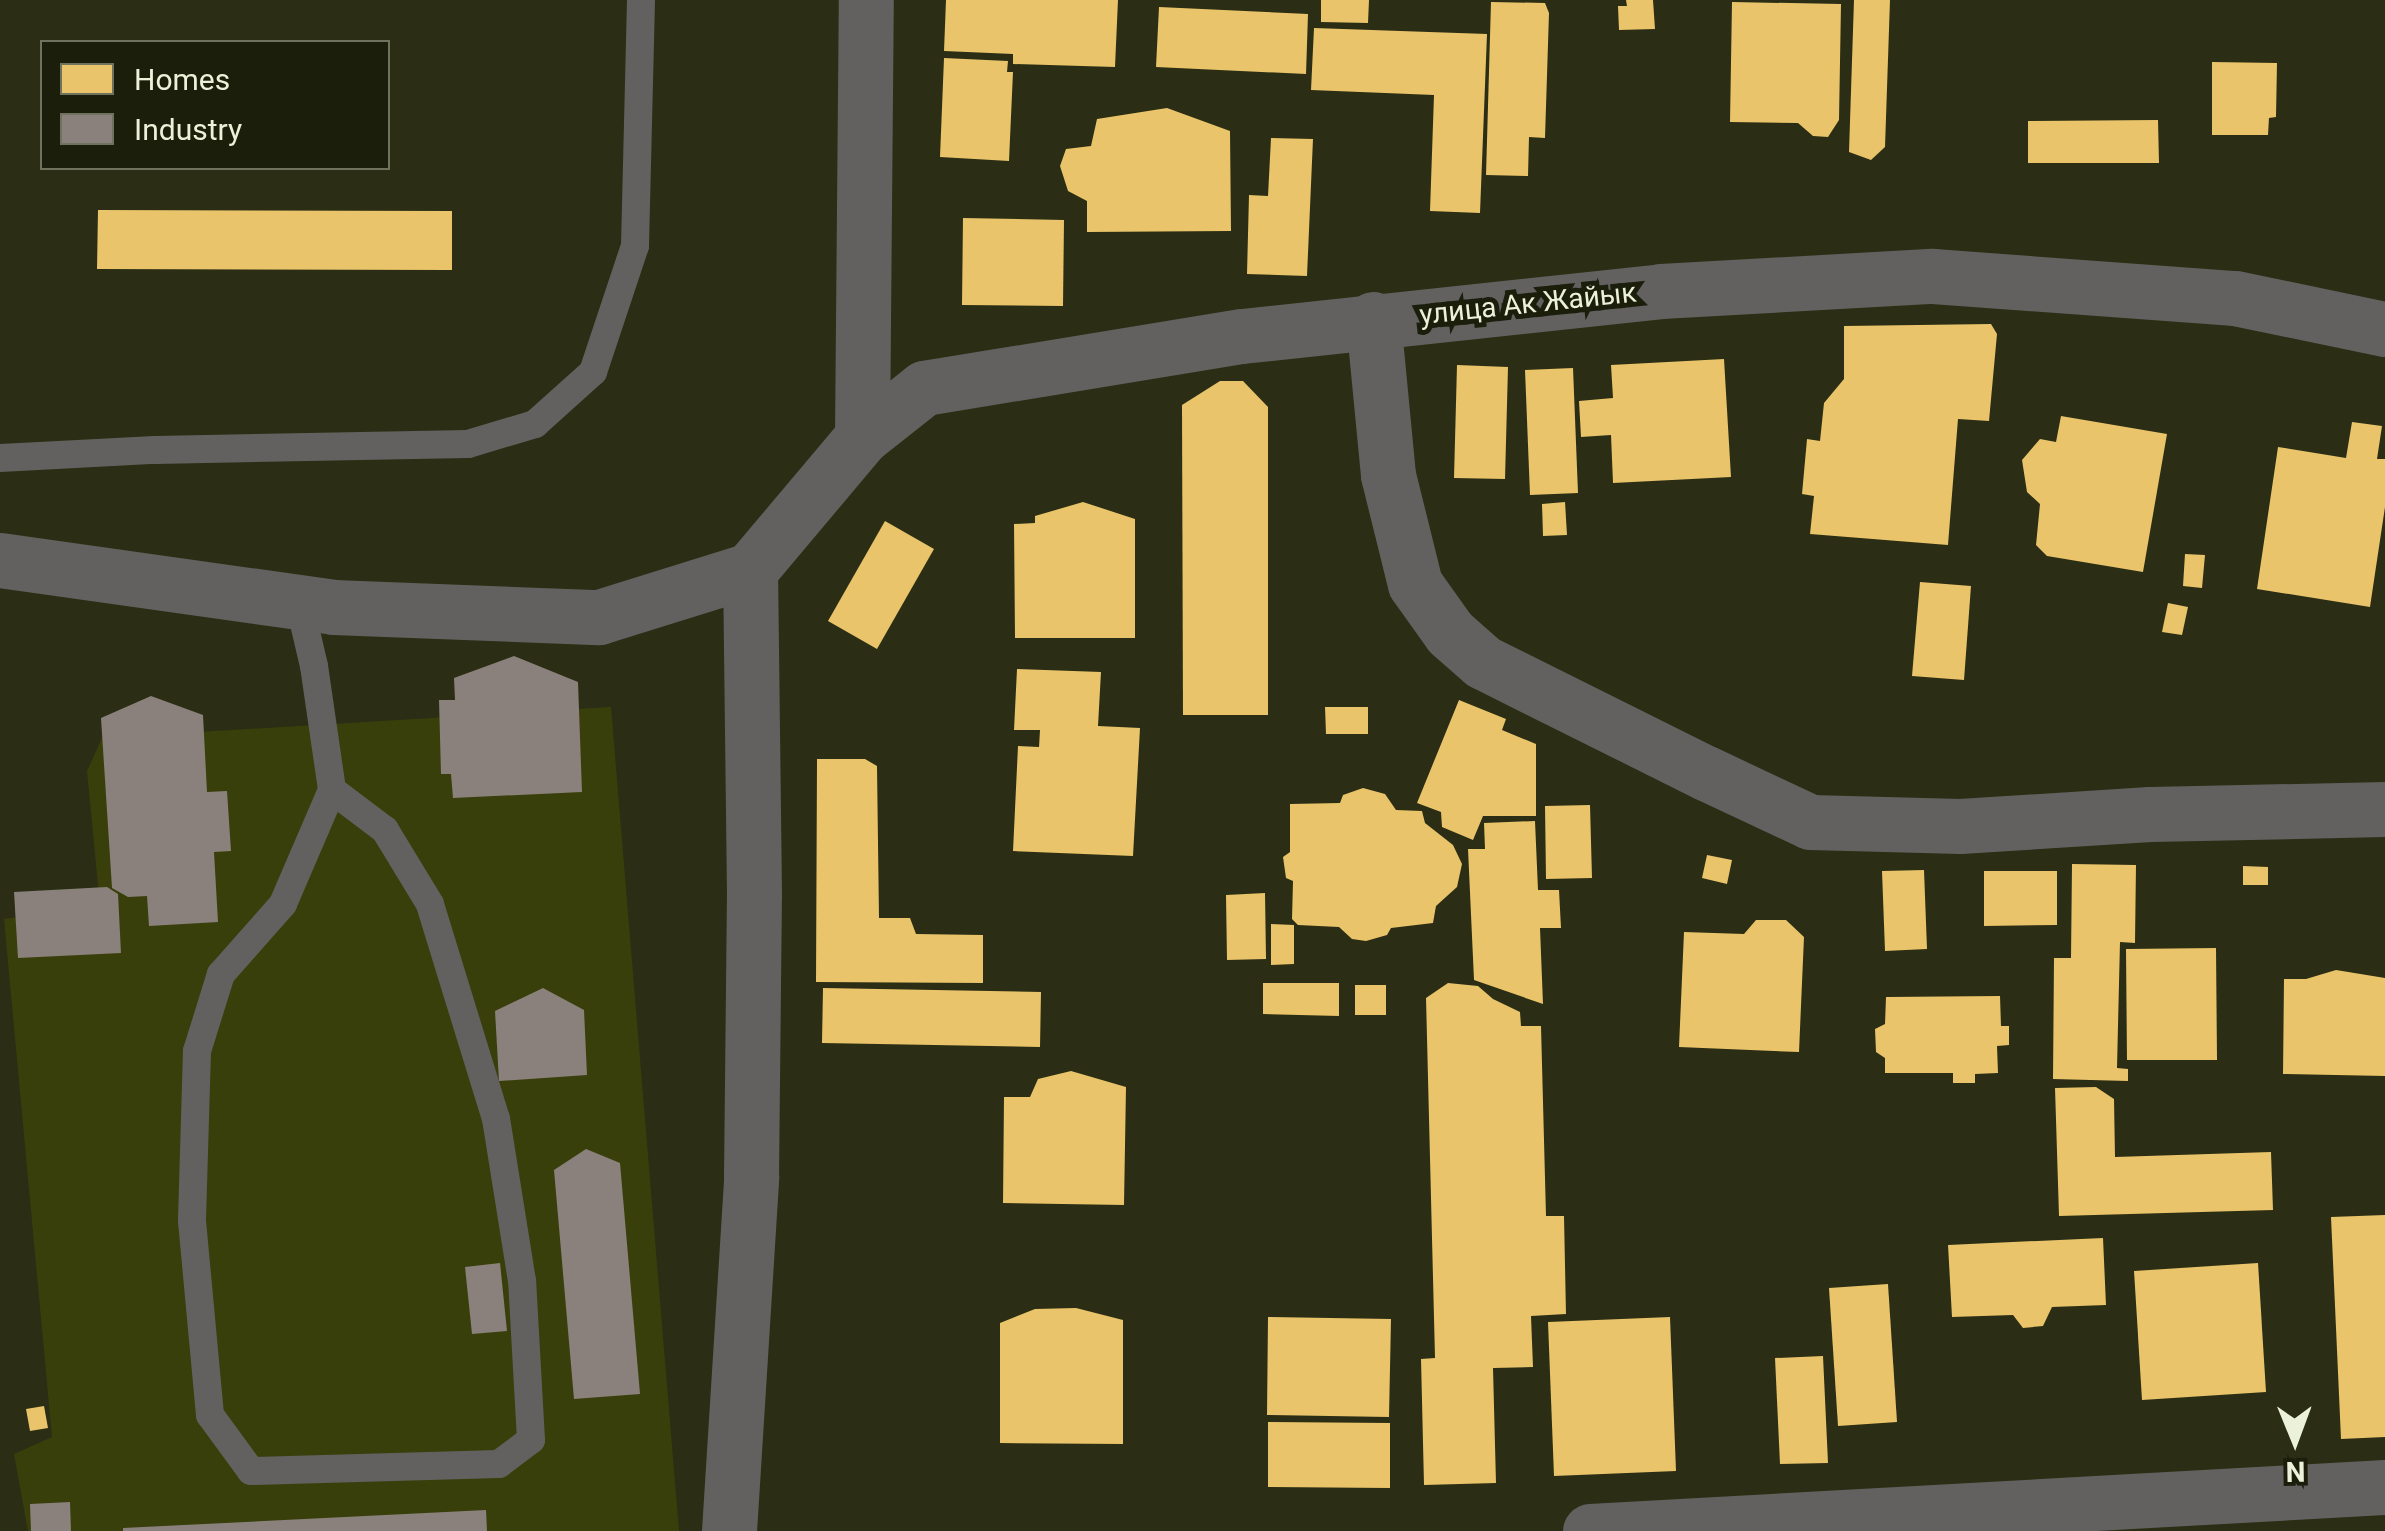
<!DOCTYPE html>
<meta charset="utf-8">
<style>
body{margin:0}
#map{position:relative;width:2385px;height:1531px;overflow:hidden;background:#2b2e14;font-family:Roboto,sans-serif}
div>[style]{position:absolute}
.built>*{inset:0;background:#393f0b}
.homes>*{inset:0;background:#e9c46a}
.industry>*{inset:0;background:#8a817c}
.lane>*{height:28px;margin:-14px;padding:0 14px;transform-origin:14px;border-radius:14px;background:#626160}
.street>*{height:55px;margin:-27.5px;padding:0 27.5px;transform-origin:27.5px;border-radius:27.5px;background:#626160}
span{translate:-50% -50%;white-space:nowrap;text-align:center;line-height:1.15;-webkit-text-stroke:10px #1b1e0b;paint-order:stroke}
.street-label{font-size:28px;color:#ecf1d9}
.legend{position:absolute;left:40px;top:40px;width:350px;height:130px;box-sizing:border-box;background:#1b1e0b;border:2px solid #6f725d;margin:0;padding:12px 18px;list-style:none;font-size:30px;color:#ecf1d9}
.legend li{display:flex;align-items:center;gap:20px;height:50px}
.legend b{width:50px;border:2px solid #6f725d}
.north{position:absolute;left:2245px;top:1391px;width:100px;height:100px;-webkit-text-stroke:8px #1b1e0b;paint-order:stroke;rotate:179deg;font-size:28px;font-weight:700;line-height:40px;text-align:center;color:#ecf1d9}
.north::after{content:'';display:block;margin:auto;width:35px;height:45px;background:#ecf1d9;clip-path:polygon(50% 0,100% 100%,50% 72%,0 100%)}
</style>
<div id="map">
<div class="built">
<div style="clip-path:polygon(611px 707px,679px 1531px,28px 1531px,14px 1454px,52px 1437px,4px 919px,100px 906px,87px 771px,102px 738px)"></div>
</div>
<div class="homes">
<div style="clip-path:polygon(946px 0,1118px 0,1115px 67px,1013px 64px,1013px 54px,944px 51px)"></div>
<div style="clip-path:polygon(1321px 0,1369px 0,1368px 23px,1321px 22px)"></div>
<div style="clip-path:polygon(1626px 0,1653px 0,1655px 29px,1619px 30px,1618px 6px,1627px 6px)"></div>
<div style="clip-path:polygon(1854px 0,1890px 0,1885px 147px,1871px 160px,1849px 152px)"></div>
<div style="clip-path:polygon(1491px 2px,1545px 3px,1549px 13px,1545px 138px,1529px 137px,1528px 176px,1486px 175px)"></div>
<div style="clip-path:polygon(1732px 2px,1841px 4px,1839px 120px,1828px 137px,1813px 136px,1798px 123px,1730px 122px)"></div>
<div style="clip-path:polygon(1159px 7px,1308px 14px,1306px 74px,1156px 67px)"></div>
<div style="clip-path:polygon(1314px 28px,1487px 34px,1480px 213px,1430px 211px,1434px 95px,1311px 90px)"></div>
<div style="clip-path:polygon(944px 58px,1008px 61px,1007px 72px,1013px 72px,1009px 161px,940px 157px)"></div>
<div style="clip-path:polygon(2212px 62px,2277px 63px,2276px 117px,2269px 118px,2268px 135px,2212px 135px)"></div>
<div style="clip-path:polygon(1167px 108px,1230px 131px,1231px 231px,1087px 232px,1087px 201px,1068px 191px,1060px 166px,1066px 149px,1091px 146px,1097px 119px)"></div>
<div style="clip-path:polygon(2158px 120px,2159px 163px,2028px 163px,2028px 121px)"></div>
<div style="clip-path:polygon(1271px 138px,1313px 139px,1307px 276px,1247px 274px,1249px 195px,1268px 196px)"></div>
<div style="clip-path:polygon(98px 210px,452px 211px,452px 270px,97px 269px)"></div>
<div style="clip-path:polygon(963px 218px,1064px 220px,1063px 306px,962px 305px)"></div>
<div style="clip-path:polygon(1991px 324px,1997px 334px,1989px 421px,1958px 419px,1948px 545px,1810px 534px,1814px 496px,1802px 494px,1807px 439px,1820px 441px,1824px 403px,1844px 379px,1844px 326px)"></div>
<div style="clip-path:polygon(1724px 359px,1731px 477px,1613px 483px,1611px 435px,1581px 437px,1579px 401px,1613px 398px,1611px 365px)"></div>
<div style="clip-path:polygon(1457px 365px,1508px 367px,1505px 479px,1454px 478px)"></div>
<div style="clip-path:polygon(1573px 368px,1578px 493px,1530px 495px,1525px 370px)"></div>
<div style="clip-path:polygon(1220px 381px,1243px 381px,1268px 407px,1268px 715px,1183px 715px,1182px 405px)"></div>
<div style="clip-path:polygon(2061px 416px,2167px 434px,2143px 572px,2047px 556px,2036px 545px,2040px 504px,2027px 492px,2022px 460px,2040px 439px,2056px 442px)"></div>
<div style="clip-path:polygon(2352px 422px,2382px 426px,2377px 459px,2385px 459px,2385px 507px,2370px 607px,2257px 589px,2278px 447px,2346px 458px)"></div>
<div style="clip-path:polygon(1083px 502px,1135px 519px,1135px 638px,1015px 638px,1014px 524px,1035px 523px,1035px 516px)"></div>
<div style="clip-path:polygon(1565px 502px,1567px 535px,1543px 536px,1542px 504px)"></div>
<div style="clip-path:polygon(885px 521px,934px 549px,877px 649px,828px 621px)"></div>
<div style="clip-path:polygon(2185px 554px,2205px 555px,2202px 588px,2183px 586px)"></div>
<div style="clip-path:polygon(1920px 582px,1971px 586px,1964px 680px,1912px 676px)"></div>
<div style="clip-path:polygon(2168px 603px,2188px 607px,2182px 635px,2162px 632px)"></div>
<div style="clip-path:polygon(1017px 669px,1101px 672px,1098px 726px,1140px 728px,1133px 856px,1013px 851px,1018px 746px,1039px 747px,1040px 730px,1014px 730px)"></div>
<div style="clip-path:polygon(1459px 700px,1506px 719px,1502px 730px,1536px 744px,1536px 816px,1483px 816px,1473px 840px,1442px 827px,1441px 812px,1417px 803px)"></div>
<div style="clip-path:polygon(1325px 707px,1368px 707px,1368px 734px,1326px 734px)"></div>
<div style="clip-path:polygon(817px 759px,865px 759px,877px 766px,879px 918px,910px 918px,916px 934px,983px 935px,983px 983px,816px 982px)"></div>
<div style="clip-path:polygon(1363px 788px,1385px 794px,1396px 810px,1422px 811px,1425px 823px,1453px 845px,1462px 864px,1457px 887px,1436px 906px,1433px 923px,1391px 928px,1387px 935px,1366px 941px,1352px 939px,1339px 927px,1298px 925px,1292px 919px,1293px 881px,1286px 878px,1283px 857px,1290px 852px,1290px 804px,1340px 803px,1343px 795px)"></div>
<div style="clip-path:polygon(1590px 805px,1592px 878px,1546px 879px,1545px 806px)"></div>
<div style="clip-path:polygon(1535px 821px,1538px 890px,1559px 890px,1561px 928px,1540px 928px,1543px 1004px,1474px 980px,1468px 849px,1485px 849px,1484px 823px)"></div>
<div style="clip-path:polygon(1707px 855px,1732px 860px,1727px 884px,1702px 878px)"></div>
<div style="clip-path:polygon(2072px 864px,2136px 865px,2135px 943px,2120px 942px,2117px 1068px,2128px 1069px,2128px 1081px,2053px 1079px,2054px 958px,2071px 958px)"></div>
<div style="clip-path:polygon(2243px 866px,2268px 867px,2268px 885px,2243px 885px)"></div>
<div style="clip-path:polygon(1924px 870px,1927px 949px,1885px 951px,1882px 871px)"></div>
<div style="clip-path:polygon(1984px 871px,2057px 871px,2057px 925px,1984px 926px)"></div>
<div style="clip-path:polygon(1265px 893px,1266px 959px,1227px 960px,1226px 895px)"></div>
<div style="clip-path:polygon(1756px 920px,1786px 920px,1804px 937px,1799px 1052px,1679px 1047px,1684px 932px,1744px 934px)"></div>
<div style="clip-path:polygon(1271px 924px,1294px 925px,1294px 964px,1271px 965px)"></div>
<div style="clip-path:polygon(2216px 948px,2217px 1060px,2127px 1060px,2126px 949px)"></div>
<div style="clip-path:polygon(2336px 970px,2385px 978px,2385px 1076px,2283px 1074px,2284px 979px,2306px 979px)"></div>
<div style="clip-path:polygon(1263px 983px,1339px 983px,1339px 1016px,1263px 1014px)"></div>
<div style="clip-path:polygon(1448px 983px,1478px 986px,1493px 999px,1520px 1012px,1521px 1026px,1541px 1026px,1546px 1216px,1564px 1216px,1566px 1314px,1531px 1316px,1533px 1367px,1493px 1368px,1496px 1483px,1424px 1485px,1421px 1359px,1435px 1358px,1426px 998px)"></div>
<div style="clip-path:polygon(1355px 985px,1386px 985px,1386px 1015px,1355px 1015px)"></div>
<div style="clip-path:polygon(823px 988px,1041px 992px,1040px 1047px,822px 1043px)"></div>
<div style="clip-path:polygon(2000px 996px,2001px 1026px,2009px 1026px,2009px 1045px,1997px 1046px,1998px 1073px,1975px 1074px,1975px 1083px,1953px 1083px,1953px 1073px,1885px 1073px,1885px 1058px,1876px 1052px,1875px 1029px,1885px 1024px,1886px 997px)"></div>
<div style="clip-path:polygon(1071px 1071px,1126px 1087px,1124px 1205px,1003px 1203px,1004px 1097px,1030px 1097px,1038px 1079px)"></div>
<div style="clip-path:polygon(2096px 1087px,2114px 1099px,2115px 1157px,2271px 1152px,2273px 1210px,2059px 1216px,2055px 1088px)"></div>
<div style="clip-path:polygon(2385px 1215px,2385px 1437px,2341px 1439px,2331px 1217px)"></div>
<div style="clip-path:polygon(2103px 1238px,2106px 1305px,2052px 1307px,2043px 1326px,2023px 1328px,2013px 1315px,1952px 1317px,1948px 1245px)"></div>
<div style="clip-path:polygon(2258px 1263px,2266px 1392px,2142px 1400px,2134px 1271px)"></div>
<div style="clip-path:polygon(1888px 1284px,1897px 1422px,1838px 1426px,1829px 1288px)"></div>
<div style="clip-path:polygon(1076px 1308px,1123px 1320px,1123px 1444px,1000px 1443px,1000px 1323px,1035px 1309px)"></div>
<div style="clip-path:polygon(1268px 1317px,1391px 1319px,1389px 1417px,1267px 1415px)"></div>
<div style="clip-path:polygon(1670px 1317px,1676px 1471px,1554px 1476px,1548px 1322px)"></div>
<div style="clip-path:polygon(1823px 1356px,1828px 1463px,1780px 1464px,1775px 1358px)"></div>
<div style="clip-path:polygon(44px 1406px,48px 1428px,30px 1431px,26px 1409px)"></div>
<div style="clip-path:polygon(1268px 1422px,1390px 1423px,1390px 1488px,1268px 1487px)"></div>
</div>
<div class="industry">
<div style="clip-path:polygon(514px 656px,578px 682px,582px 792px,453px 798px,451px 774px,441px 774px,439px 700px,455px 700px,454px 678px)"></div>
<div style="clip-path:polygon(151px 696px,203px 715px,207px 792px,227px 791px,231px 851px,214px 852px,218px 922px,149px 926px,147px 896px,128px 897px,112px 888px,101px 718px)"></div>
<div style="clip-path:polygon(107px 887px,118px 894px,121px 953px,18px 958px,14px 892px)"></div>
<div style="clip-path:polygon(543px 988px,584px 1010px,587px 1075px,499px 1081px,495px 1011px)"></div>
<div style="clip-path:polygon(586px 1149px,620px 1163px,640px 1394px,574px 1399px,554px 1170px)"></div>
<div style="clip-path:polygon(500px 1263px,507px 1331px,472px 1334px,465px 1267px)"></div>
<div style="clip-path:polygon(70px 1502px,71px 1531px,31px 1531px,30px 1504px)"></div>
<div style="clip-path:polygon(486px 1510px,487px 1531px,123px 1531px,123px 1528px)"></div>
</div>
<div class="lane">
<div style="left:0;top:458px;width:155px;rotate:-3deg"></div>
<div style="left:155px;top:450px;width:313px;rotate:-1.1deg"></div>
<div style="left:468px;top:444px;width:70px;rotate:-16.6deg"></div>
<div style="left:535px;top:424px;width:78px;rotate:-41.9deg"></div>
<div style="left:593px;top:372px;width:133px;rotate:-71.6deg"></div>
<div style="left:635px;top:246px;width:246px;rotate:-88.6deg"></div>
<div style="left:299px;top:602px;width:66px;rotate:76.8deg"></div>
<div style="left:314px;top:666px;width:125px;rotate:81.7deg"></div>
<div style="left:332px;top:790px;width:124px;rotate:113.3deg"></div>
<div style="left:283px;top:904px;width:94px;rotate:131.5deg"></div>
<div style="left:221px;top:974px;width:81px;rotate:107.3deg"></div>
<div style="left:197px;top:1051px;width:170px;rotate:91.7deg"></div>
<div style="left:192px;top:1221px;width:195px;rotate:84.7deg"></div>
<div style="left:210px;top:1415px;width:69px;rotate:53.8deg"></div>
<div style="left:251px;top:1471px;width:248px;rotate:-1.6deg"></div>
<div style="left:499px;top:1464px;width:40px;rotate:-37deg"></div>
<div style="left:531px;top:1440px;width:159px;rotate:-93.2deg"></div>
<div style="left:522px;top:1281px;width:164px;rotate:-99.1deg"></div>
<div style="left:496px;top:1119px;width:225px;rotate:-107.1deg"></div>
<div style="left:430px;top:904px;width:87px;rotate:-121.3deg"></div>
<div style="left:385px;top:830px;width:66px;rotate:-143deg"></div>
</div>
<div class="street">
<div style="left:1373px;top:319px;width:157px;rotate:84.5deg"></div>
<div style="left:1388px;top:475px;width:112px;rotate:76.1deg"></div>
<div style="left:1415px;top:584px;width:60px;rotate:54.5deg"></div>
<div style="left:1450px;top:633px;width:44px;rotate:41.3deg"></div>
<div style="left:1483px;top:662px;width:249px;rotate:26.5deg"></div>
<div style="left:1706px;top:773px;width:115px;rotate:25.2deg"></div>
<div style="left:1810px;top:822px;width:150px;rotate:1.5deg"></div>
<div style="left:1960px;top:826px;width:190px;rotate:-3.6deg"></div>
<div style="left:2150px;top:814px;width:235px;rotate:-1.2deg"></div>
<div style="left:862px;top:437px;width:437px;rotate:-89.5deg"></div>
<div style="left:0;top:560px;width:336px;rotate:8deg"></div>
<div style="left:333px;top:607px;width:266px;rotate:2.2deg"></div>
<div style="left:599px;top:617px;width:158px;rotate:-17.3deg"></div>
<div style="left:750px;top:570px;width:174px;rotate:-49.9deg"></div>
<div style="left:862px;top:437px;width:79px;rotate:-38.3deg"></div>
<div style="left:924px;top:388px;width:322px;rotate:-9.3deg"></div>
<div style="left:1242px;top:336px;width:421px;rotate:-6.1deg"></div>
<div style="left:1661px;top:291px;width:272px;rotate:-3.2deg"></div>
<div style="left:1933px;top:276px;width:303px;rotate:4.2deg"></div>
<div style="left:2235px;top:298px;width:153px;rotate:11.7deg"></div>
<div style="left:729px;top:1531px;width:355px;rotate:-86.4deg"></div>
<div style="left:751px;top:1177px;width:283px;rotate:-89.4deg"></div>
<div style="left:754px;top:894px;width:324px;rotate:-90.7deg"></div>
<div style="left:1590px;top:1531px;width:796px;rotate:-3.17deg"></div>
</div>
<div class="street-label">
<span style="left:1528px;top:304px;rotate:-6deg">улица Ак Жайык</span>
</div>
<ul class="legend">
<li><b style="height:28px;background:#e9c46a"></b>Homes</li>
<li><b style="height:28px;background:#8a817c"></b>Industry</li>
</ul>
<div class="north">N</div>
</div>
